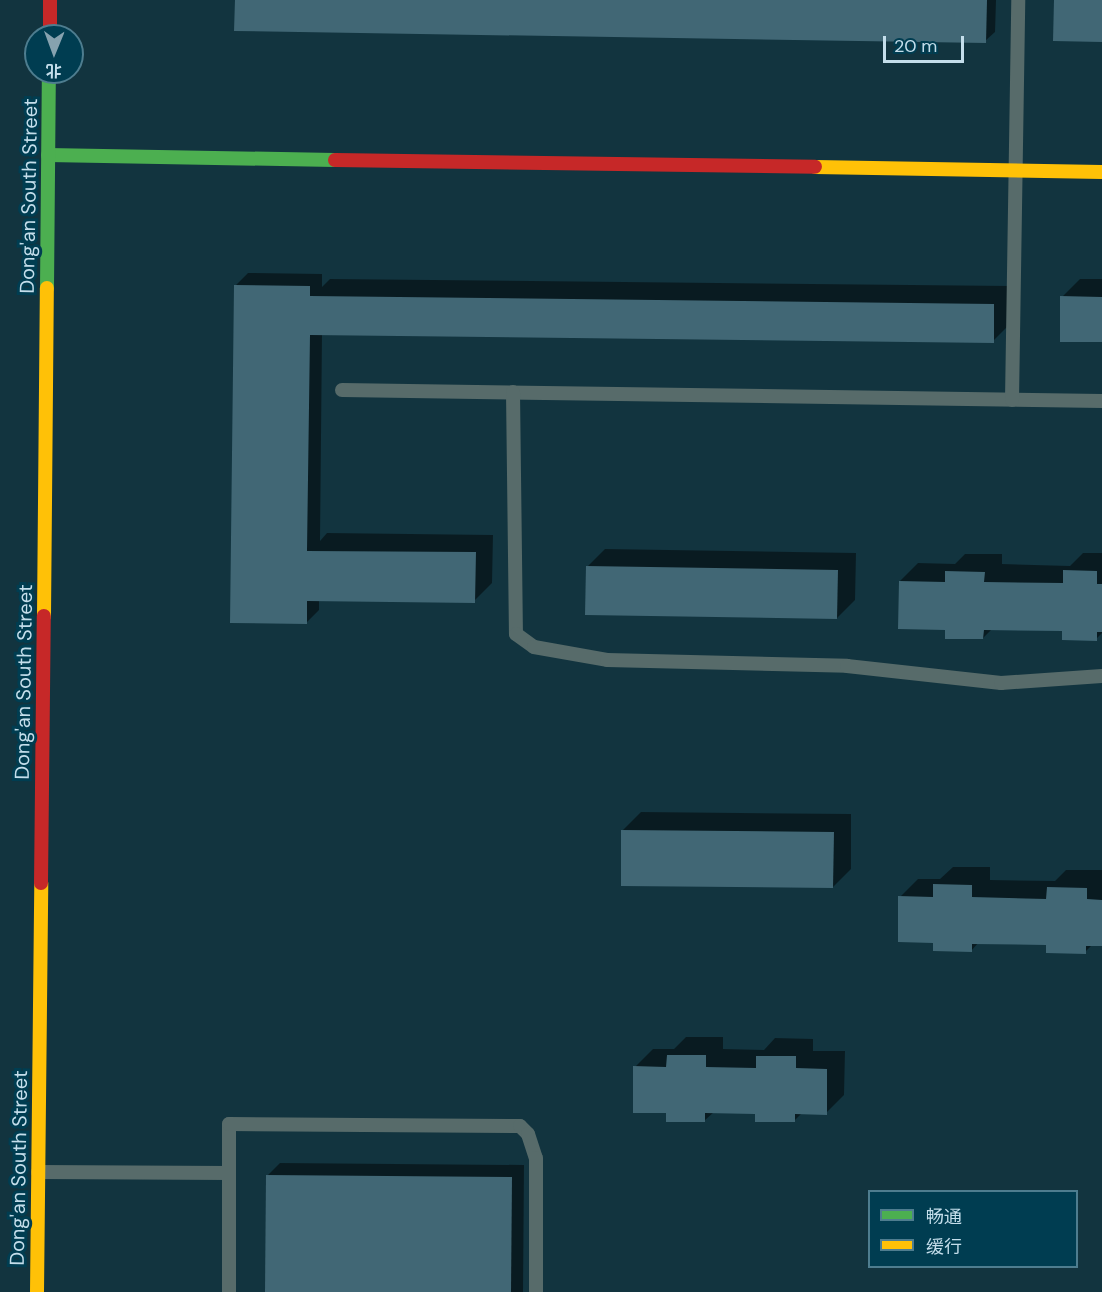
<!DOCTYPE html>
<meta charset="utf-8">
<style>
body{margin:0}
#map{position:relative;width:1102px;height:1292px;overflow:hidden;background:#12343f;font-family:"DM Sans","Noto Sans SC",sans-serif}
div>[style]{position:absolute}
.shadow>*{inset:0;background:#0007}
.building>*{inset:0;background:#416775}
.lane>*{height:14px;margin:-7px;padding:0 7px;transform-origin:7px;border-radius:7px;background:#576b6a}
.fast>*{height:14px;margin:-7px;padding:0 7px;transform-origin:7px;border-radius:7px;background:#4caf50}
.slow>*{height:14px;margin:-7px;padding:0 7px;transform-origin:7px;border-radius:7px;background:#ffc107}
.jam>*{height:14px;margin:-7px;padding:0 7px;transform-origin:7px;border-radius:7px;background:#c62828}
span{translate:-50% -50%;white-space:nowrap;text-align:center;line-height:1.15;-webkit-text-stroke:6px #003d51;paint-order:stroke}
.street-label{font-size:20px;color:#c4deeb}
.legend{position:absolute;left:868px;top:1190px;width:210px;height:78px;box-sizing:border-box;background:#003d51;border:2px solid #4e7d8f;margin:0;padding:8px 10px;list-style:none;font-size:18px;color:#c4deeb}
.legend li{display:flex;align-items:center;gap:12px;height:30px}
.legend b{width:30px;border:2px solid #4e7d8f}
.north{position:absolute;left:24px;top:24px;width:60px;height:60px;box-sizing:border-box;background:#003d51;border:2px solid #4e7d8f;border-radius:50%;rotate:181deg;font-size:16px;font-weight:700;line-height:24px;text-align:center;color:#c4deeb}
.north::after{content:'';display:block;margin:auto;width:21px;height:27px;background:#86a2af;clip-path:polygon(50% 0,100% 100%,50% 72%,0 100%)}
.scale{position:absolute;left:883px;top:36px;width:81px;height:27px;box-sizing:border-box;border:3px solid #c4deeb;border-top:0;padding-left:8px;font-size:18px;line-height:21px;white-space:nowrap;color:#c4deeb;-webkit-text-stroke:4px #003d51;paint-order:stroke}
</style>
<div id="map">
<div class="shadow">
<div style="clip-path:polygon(236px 0,996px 0,995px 32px,985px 41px)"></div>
<div style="clip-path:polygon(248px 273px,322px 274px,322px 287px,330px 279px,1011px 286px,1011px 323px,993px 341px,322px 334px,320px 541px,327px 533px,493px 535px,492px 583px,474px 601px,319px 600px,319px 610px,306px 623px,236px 285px)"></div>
<div style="clip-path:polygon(1080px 279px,1102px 279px,1102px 341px,1062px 297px)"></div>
<div style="clip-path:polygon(605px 549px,856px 553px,855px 600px,837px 618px,587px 567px)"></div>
<div style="clip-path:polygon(1083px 553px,1102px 553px,1102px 633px,1096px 639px,1064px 630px,992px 629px,983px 638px,946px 628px,900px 581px,918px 563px,955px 564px,965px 554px,1002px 554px,1002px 564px,1070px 566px)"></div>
<div style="clip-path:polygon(641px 812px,851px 814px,851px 869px,833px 887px,623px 830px)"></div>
<div style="clip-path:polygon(953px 867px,990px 867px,990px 880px,1055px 881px,1066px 870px,1102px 870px,1102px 944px,1093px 944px,1085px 952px,1047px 943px,979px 942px,971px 951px,934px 941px,900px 897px,918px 879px,940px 879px)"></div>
<div style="clip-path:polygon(686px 1037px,723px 1037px,723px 1049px,764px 1050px,775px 1038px,813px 1039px,813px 1051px,845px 1051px,844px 1095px,826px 1113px,802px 1113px,794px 1121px,757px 1112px,714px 1112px,704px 1121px,667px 1111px,635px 1067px,653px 1049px,674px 1049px)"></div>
<div style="clip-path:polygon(280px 1163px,524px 1165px,523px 1292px,267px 1292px,267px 1176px)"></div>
</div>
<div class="building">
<div style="clip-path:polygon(235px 0,987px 0,986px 43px,234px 31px)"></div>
<div style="clip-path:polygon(1054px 0,1102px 0,1102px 42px,1053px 41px)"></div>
<div style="clip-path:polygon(234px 285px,310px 286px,310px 296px,994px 304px,994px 343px,310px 335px,307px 551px,476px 552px,475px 603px,307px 601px,307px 624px,230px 623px)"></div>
<div style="clip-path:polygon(1060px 296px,1102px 297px,1102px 342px,1060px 342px)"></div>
<div style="clip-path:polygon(586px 566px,838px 570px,837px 619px,585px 615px)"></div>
<div style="clip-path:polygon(1063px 570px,1097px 571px,1097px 584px,1102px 584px,1102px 632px,1097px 632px,1097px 641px,1062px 640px,1062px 631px,984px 630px,983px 639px,945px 639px,945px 630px,898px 629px,899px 581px,945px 582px,945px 571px,985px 572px,984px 582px,1063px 583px)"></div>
<div style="clip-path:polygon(621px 830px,834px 832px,833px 888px,621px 886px)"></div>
<div style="clip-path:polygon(933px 884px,972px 885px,972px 897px,1046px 899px,1047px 887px,1087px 888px,1087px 899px,1102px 900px,1102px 946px,1086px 946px,1086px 954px,1046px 953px,1046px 945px,972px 944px,972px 952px,933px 951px,933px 943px,898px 942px,898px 896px,933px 897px)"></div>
<div style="clip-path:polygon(667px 1055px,706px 1055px,706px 1067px,756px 1068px,756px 1056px,796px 1056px,796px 1068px,827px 1069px,827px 1115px,795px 1114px,795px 1122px,755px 1122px,755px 1114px,705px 1113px,705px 1122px,666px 1122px,666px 1113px,633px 1113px,633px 1066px,666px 1067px)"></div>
<div style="clip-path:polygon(266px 1175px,512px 1177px,511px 1292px,265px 1292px)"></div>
</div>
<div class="lane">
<div style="left:342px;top:390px;width:760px;rotate:0.83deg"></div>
<div style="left:513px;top:392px;width:242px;rotate:89.3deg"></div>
<div style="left:516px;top:634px;width:22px;rotate:36deg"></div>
<div style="left:534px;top:647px;width:74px;rotate:10.1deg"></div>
<div style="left:607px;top:660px;width:240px;rotate:1.4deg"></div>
<div style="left:847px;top:666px;width:155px;rotate:6.3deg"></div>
<div style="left:1001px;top:683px;width:101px;rotate:-4deg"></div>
<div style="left:1012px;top:400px;width:400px;rotate:-89.1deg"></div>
<div style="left:38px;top:1172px;width:191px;rotate:0.3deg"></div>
<div style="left:229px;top:1292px;width:168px;rotate:-90deg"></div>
<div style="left:229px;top:1124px;width:291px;rotate:0.4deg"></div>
<div style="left:520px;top:1126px;width:11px;rotate:45deg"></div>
<div style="left:528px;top:1134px;width:25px;rotate:72deg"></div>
<div style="left:536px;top:1158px;width:134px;rotate:90deg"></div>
</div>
<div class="fast">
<div style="left:48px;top:155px;width:287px;rotate:1deg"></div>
<div style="left:47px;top:288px;width:216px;rotate:-89.5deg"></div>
</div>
<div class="slow">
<div style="left:815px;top:167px;width:287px;rotate:1deg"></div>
<div style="left:44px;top:616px;width:328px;rotate:-89.5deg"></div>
<div style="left:37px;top:1292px;width:409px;rotate:-89.4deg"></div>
</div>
<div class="jam">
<div style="left:50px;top:0;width:36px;rotate:90deg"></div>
<div style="left:335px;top:160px;width:480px;rotate:0.8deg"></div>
<div style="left:41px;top:883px;width:267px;rotate:-89.4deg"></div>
</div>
<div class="street-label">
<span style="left:29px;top:196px;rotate:-89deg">Dong'an South Street</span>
<span style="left:24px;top:682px;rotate:-89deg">Dong'an South Street</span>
<span style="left:19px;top:1168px;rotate:-89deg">Dong'an South Street</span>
</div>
<ul class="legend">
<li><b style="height:8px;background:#4caf50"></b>畅通</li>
<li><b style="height:8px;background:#ffc107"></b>缓行</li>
</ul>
<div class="north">北</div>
<div class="scale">20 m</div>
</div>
